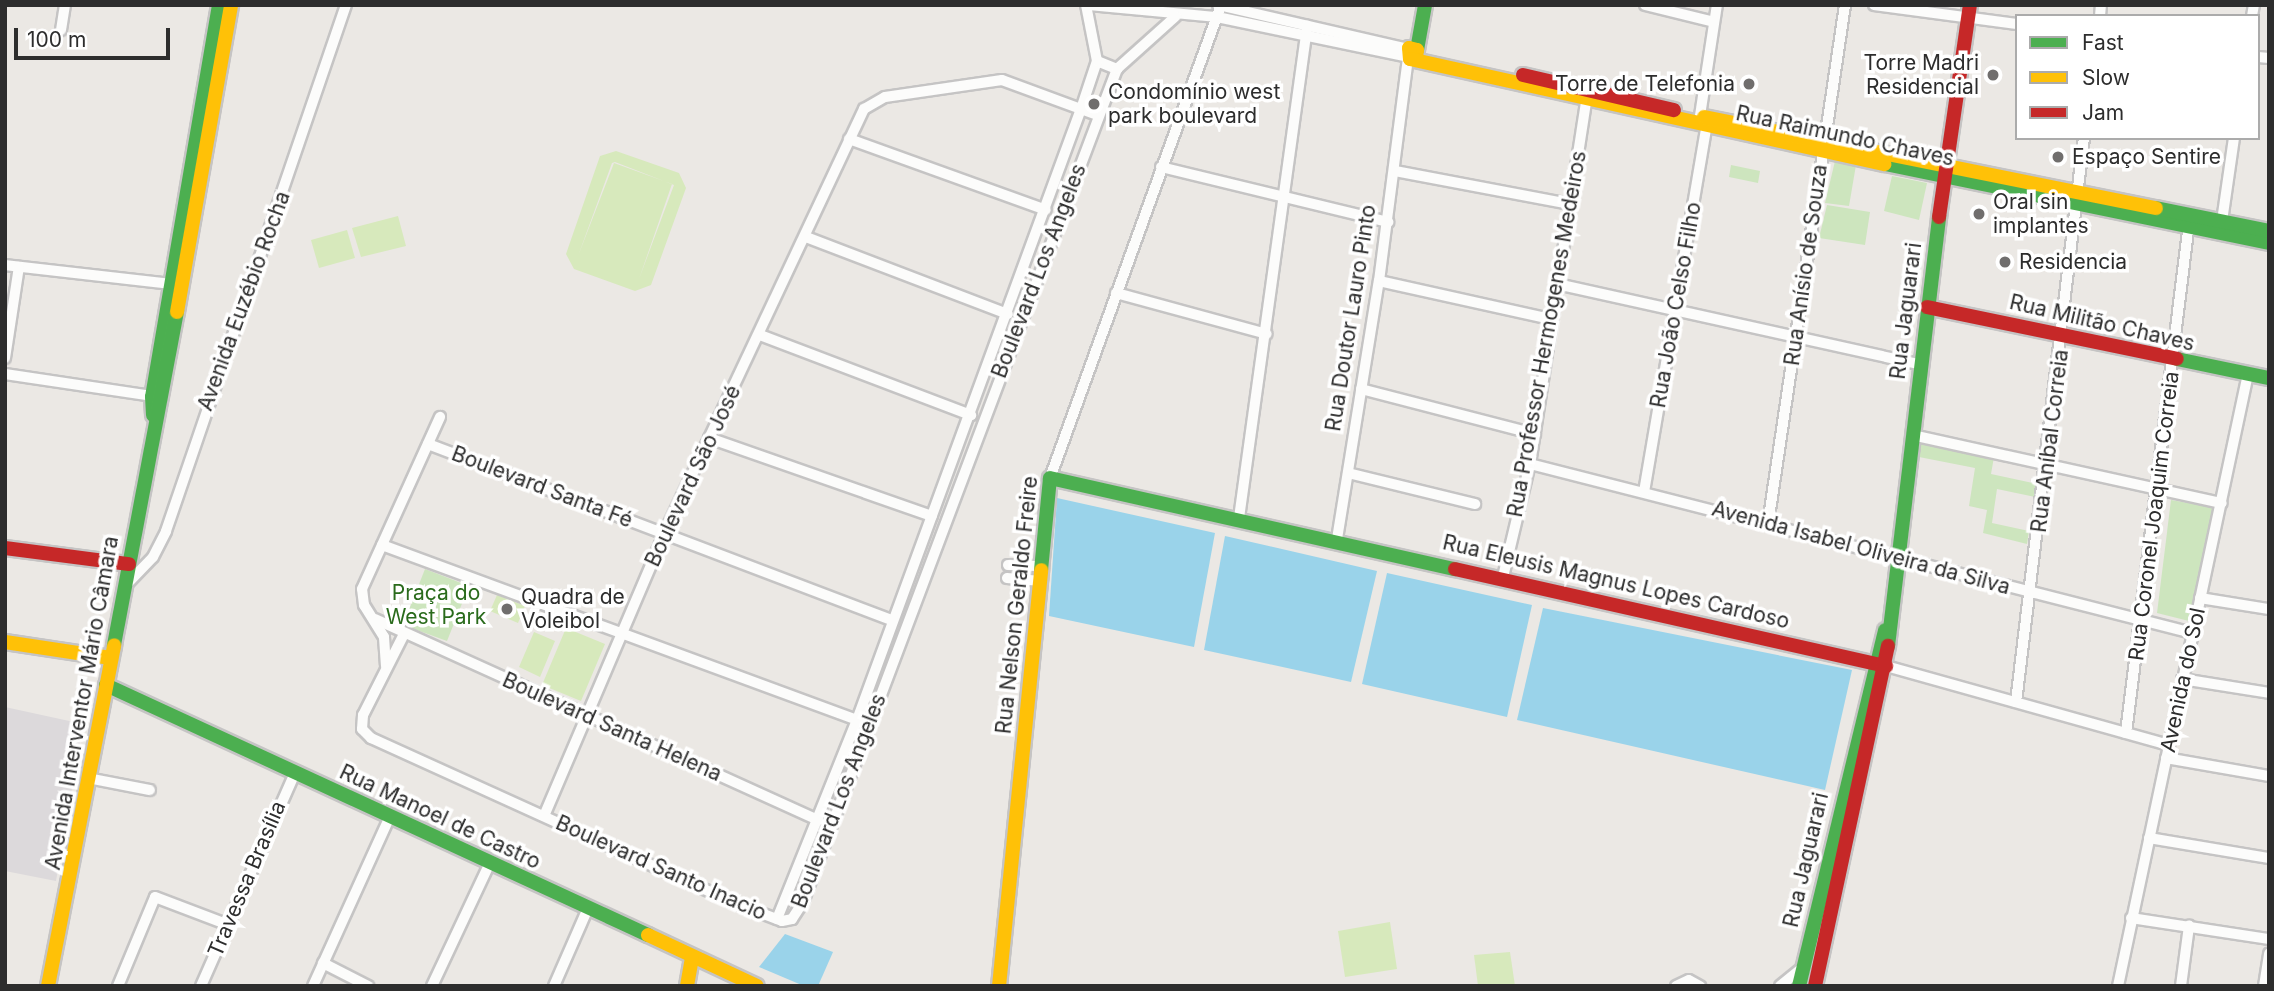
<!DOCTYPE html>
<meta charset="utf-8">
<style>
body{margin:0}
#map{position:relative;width:2274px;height:991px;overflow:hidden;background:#ebe8e4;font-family:Inter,sans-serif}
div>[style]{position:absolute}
.industrial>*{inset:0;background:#dcd9db}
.green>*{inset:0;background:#cde5be}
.pitch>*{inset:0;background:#d7e9bc}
.water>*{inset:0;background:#9ad3ea}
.roads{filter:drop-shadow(2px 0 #c5c4c4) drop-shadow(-2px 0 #c5c4c4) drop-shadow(0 2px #c5c4c4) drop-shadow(0 -2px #c5c4c4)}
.street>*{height:10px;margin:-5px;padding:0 5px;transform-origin:5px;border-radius:5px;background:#fcfcfb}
.fast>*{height:14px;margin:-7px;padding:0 7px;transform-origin:7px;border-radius:7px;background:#4caf50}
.slow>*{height:14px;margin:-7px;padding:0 7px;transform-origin:7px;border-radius:7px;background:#ffc107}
.jam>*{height:14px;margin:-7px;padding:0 7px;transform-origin:7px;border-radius:7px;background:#c62828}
.dots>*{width:19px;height:19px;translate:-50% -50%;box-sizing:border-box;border:4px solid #fff;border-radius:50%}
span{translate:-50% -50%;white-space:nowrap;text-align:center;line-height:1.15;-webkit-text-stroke:7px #fff;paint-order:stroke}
.poi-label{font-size:21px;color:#2d2d2d}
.right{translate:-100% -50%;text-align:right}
.left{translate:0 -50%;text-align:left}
.street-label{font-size:21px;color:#2d2d2d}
.park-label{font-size:21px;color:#2a6b1c}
.frame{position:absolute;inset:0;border:7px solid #2d2d2d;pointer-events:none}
.legend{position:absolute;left:2015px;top:14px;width:245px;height:126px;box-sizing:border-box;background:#fff;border:2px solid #ababab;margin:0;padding:9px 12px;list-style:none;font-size:21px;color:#2d2d2d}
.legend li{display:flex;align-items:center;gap:14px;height:35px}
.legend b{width:35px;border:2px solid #ababab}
.scale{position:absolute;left:14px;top:28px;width:156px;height:32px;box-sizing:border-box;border:4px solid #2d2d2d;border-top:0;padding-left:9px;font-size:21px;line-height:24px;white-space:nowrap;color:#2d2d2d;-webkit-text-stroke:5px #fff;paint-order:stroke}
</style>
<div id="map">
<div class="industrial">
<i style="clip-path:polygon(5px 707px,83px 724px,56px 881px,5px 871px)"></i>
</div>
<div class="green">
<i style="clip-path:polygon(1835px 161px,1856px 165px,1849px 206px,1825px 203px)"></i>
<i style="clip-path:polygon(1731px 165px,1760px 171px,1758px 183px,1729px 177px)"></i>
<i style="clip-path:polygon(1892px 176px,1927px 183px,1919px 220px,1884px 211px)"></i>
<i style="clip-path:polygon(1827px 205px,1870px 212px,1865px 245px,1819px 238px)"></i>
<i style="clip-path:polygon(1921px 441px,1994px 457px,1991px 474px,2037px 484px,2035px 497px,1997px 489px,1992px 523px,2029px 531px,2027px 544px,1983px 533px,1987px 510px,1969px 506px,1975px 468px,1919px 457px)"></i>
<i style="clip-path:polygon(2171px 500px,2217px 508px,2193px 622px,2157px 613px)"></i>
<i style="clip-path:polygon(425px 569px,469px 586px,447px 641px,403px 625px)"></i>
</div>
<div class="pitch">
<i style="clip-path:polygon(evenodd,616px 151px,679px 173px,686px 188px,651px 285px,635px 291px,574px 269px,566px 254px,600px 156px,616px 151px,615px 162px,674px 185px,639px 279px,672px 184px,614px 163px,578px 256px,612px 163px,615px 162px)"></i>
<i style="clip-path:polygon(398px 216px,406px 246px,361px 257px,352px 228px)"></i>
<i style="clip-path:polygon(347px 230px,355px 258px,319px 268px,311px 240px)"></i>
<i style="clip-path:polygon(497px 595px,525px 606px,518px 623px,490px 611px)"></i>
<i style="clip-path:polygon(566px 628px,605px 644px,581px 701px,542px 685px)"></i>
<i style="clip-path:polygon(534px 632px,555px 641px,540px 677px,519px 667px)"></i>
<i style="clip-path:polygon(1390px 922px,1397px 969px,1345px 977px,1338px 931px)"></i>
<i style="clip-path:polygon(1510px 952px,1515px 986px,1478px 986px,1474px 955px)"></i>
</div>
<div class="water">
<i style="clip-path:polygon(1057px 498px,1215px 533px,1194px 647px,1049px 616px)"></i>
<i style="clip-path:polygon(1225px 536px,1377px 571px,1351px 682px,1204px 650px)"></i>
<i style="clip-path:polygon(1387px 573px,1532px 605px,1507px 717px,1362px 684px)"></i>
<i style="clip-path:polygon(1543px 608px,1852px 670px,1825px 790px,1517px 720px)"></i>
<i style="clip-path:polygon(785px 934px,833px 952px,818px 986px,804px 986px,759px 967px)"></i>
</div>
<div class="roads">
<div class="street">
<i style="left:1089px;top:5px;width:129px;rotate:5.4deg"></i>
<i style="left:1217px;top:17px;width:195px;rotate:11.8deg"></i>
<i style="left:1218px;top:5px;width:196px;rotate:13deg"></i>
<i style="left:1645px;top:5px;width:71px;rotate:13.8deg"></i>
<i style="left:1874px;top:5px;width:144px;rotate:7.6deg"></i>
<i style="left:2100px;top:16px;width:11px;rotate:-85deg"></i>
<i style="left:2252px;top:16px;width:11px;rotate:-80deg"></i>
<i style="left:61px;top:30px;width:25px;rotate:-81deg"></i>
<i style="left:2258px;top:57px;width:11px;rotate:5deg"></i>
<i style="left:1097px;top:61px;width:22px;rotate:22deg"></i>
<i style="left:1699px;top:122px;width:118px;rotate:-81.3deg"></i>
<i style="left:849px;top:139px;width:209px;rotate:19.8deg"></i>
<i style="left:1161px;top:167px;width:234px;rotate:13.6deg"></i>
<i style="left:1395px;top:171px;width:177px;rotate:10.7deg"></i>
<i style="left:2221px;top:228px;width:91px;rotate:-81.8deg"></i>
<i style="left:806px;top:237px;width:216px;rotate:20.9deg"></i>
<i style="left:5px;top:265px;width:167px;rotate:6.5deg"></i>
<i style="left:1379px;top:281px;width:175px;rotate:12.5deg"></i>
<i style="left:1557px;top:284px;width:373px;rotate:12.5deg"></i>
<i style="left:1116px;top:293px;width:156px;rotate:15.2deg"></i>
<i style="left:760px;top:335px;width:226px;rotate:20.8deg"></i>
<i style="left:5px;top:358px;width:92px;rotate:-81.3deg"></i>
<i style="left:5px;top:374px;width:155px;rotate:8.5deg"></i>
<i style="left:1361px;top:389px;width:180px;rotate:14.5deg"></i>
<i style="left:1912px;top:435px;width:317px;rotate:12.4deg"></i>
<i style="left:709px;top:438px;width:236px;rotate:19.3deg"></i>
<i style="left:428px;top:444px;width:495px;rotate:20.8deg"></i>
<i style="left:1530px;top:464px;width:683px;rotate:14.32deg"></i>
<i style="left:1348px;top:473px;width:131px;rotate:13.7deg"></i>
<i style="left:1050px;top:478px;width:503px;rotate:-70.12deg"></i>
<i style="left:1644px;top:492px;width:375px;rotate:-80.3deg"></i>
<i style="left:1239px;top:518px;width:497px;rotate:-82.1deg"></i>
<i style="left:1768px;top:524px;width:525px;rotate:-81.56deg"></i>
<i style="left:1337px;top:539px;width:261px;rotate:-80.8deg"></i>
<i style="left:1379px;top:281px;width:225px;rotate:-82.6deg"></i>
<i style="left:382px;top:545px;width:506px;rotate:20.22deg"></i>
<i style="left:1008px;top:565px;width:35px;rotate:2deg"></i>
<i style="left:1503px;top:577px;width:116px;rotate:-76.6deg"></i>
<i style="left:1530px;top:464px;width:374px;rotate:-81.2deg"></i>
<i style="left:1007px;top:578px;width:34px;rotate:5deg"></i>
<i style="left:127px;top:584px;width:37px;rotate:-46deg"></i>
<i style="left:153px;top:557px;width:29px;rotate:-63deg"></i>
<i style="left:166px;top:531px;width:556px;rotate:-71.11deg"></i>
<i style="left:2200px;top:598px;width:70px;rotate:9.1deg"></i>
<i style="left:375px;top:619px;width:487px;rotate:24.4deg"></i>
<i style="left:404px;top:634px;width:91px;rotate:116.8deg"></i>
<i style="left:363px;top:715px;width:14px;rotate:94deg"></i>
<i style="left:362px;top:729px;width:13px;rotate:45deg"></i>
<i style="left:371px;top:738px;width:397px;rotate:24.4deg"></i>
<i style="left:732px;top:902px;width:53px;rotate:20.8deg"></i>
<i style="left:782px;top:921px;width:10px;rotate:-11deg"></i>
<i style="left:792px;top:919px;width:20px;rotate:-57deg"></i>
<i style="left:803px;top:902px;width:890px;rotate:-69.35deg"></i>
<i style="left:1117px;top:69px;width:79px;rotate:-41.9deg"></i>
<i style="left:386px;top:666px;width:29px;rotate:-94deg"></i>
<i style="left:384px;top:637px;width:38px;rotate:-122deg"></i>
<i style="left:364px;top:605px;width:16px;rotate:-97deg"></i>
<i style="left:362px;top:589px;width:189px;rotate:-65.6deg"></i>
<i style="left:1886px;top:666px;width:294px;rotate:15.6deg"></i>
<i style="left:2182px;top:679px;width:88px;rotate:9.1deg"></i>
<i style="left:2016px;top:702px;width:568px;rotate:-83.13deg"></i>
<i style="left:2126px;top:733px;width:514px;rotate:-82.96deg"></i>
<i style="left:2166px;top:758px;width:105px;rotate:9.9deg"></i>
<i style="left:88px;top:778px;width:63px;rotate:11deg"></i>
<i style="left:544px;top:816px;width:306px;rotate:-66.9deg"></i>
<i style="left:664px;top:534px;width:470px;rotate:-64.8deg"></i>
<i style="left:864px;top:109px;width:24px;rotate:-30deg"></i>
<i style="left:885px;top:97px;width:118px;rotate:-8.3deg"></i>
<i style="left:1002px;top:80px;width:101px;rotate:20.2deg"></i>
<i style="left:2149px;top:838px;width:122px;rotate:9.5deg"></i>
<i style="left:2131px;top:918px;width:140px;rotate:8.7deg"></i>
<i style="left:777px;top:919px;width:214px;rotate:-68.1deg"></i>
<i style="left:857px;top:720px;width:651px;rotate:-69.87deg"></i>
<i style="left:1081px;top:109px;width:51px;rotate:-71.6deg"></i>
<i style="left:1097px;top:61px;width:57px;rotate:-101.1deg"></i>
<i style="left:323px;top:963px;width:51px;rotate:27.1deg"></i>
<i style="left:118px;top:986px;width:96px;rotate:-67.4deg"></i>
<i style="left:155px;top:897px;width:76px;rotate:20.8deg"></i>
<i style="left:201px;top:986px;width:233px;rotate:-66.2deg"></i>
<i style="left:313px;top:986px;width:187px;rotate:-65.6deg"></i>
<i style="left:432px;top:986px;width:136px;rotate:-64.8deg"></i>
<i style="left:554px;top:986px;width:85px;rotate:-66.4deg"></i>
<i style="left:1676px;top:986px;width:14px;rotate:-25deg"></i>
<i style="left:1689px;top:980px;width:13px;rotate:29deg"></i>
<i style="left:1780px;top:986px;width:27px;rotate:-39deg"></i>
<i style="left:2118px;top:986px;width:626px;rotate:-78.01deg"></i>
<i style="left:2181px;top:986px;width:61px;rotate:-82.4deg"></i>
<i style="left:2264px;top:986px;width:33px;rotate:-81deg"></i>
</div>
<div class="fast">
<i style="left:1417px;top:50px;width:46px;rotate:-79.9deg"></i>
<i style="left:1885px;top:164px;width:392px;rotate:11.6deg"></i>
<i style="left:2156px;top:208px;width:115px;rotate:11.5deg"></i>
<i style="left:2177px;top:359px;width:94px;rotate:11.7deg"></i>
<i style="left:153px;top:415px;width:18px;rotate:-93deg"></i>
<i style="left:152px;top:397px;width:398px;rotate:-80.3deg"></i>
<i style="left:1041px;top:570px;width:92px;rotate:-84.4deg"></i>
<i style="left:1050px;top:478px;width:415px;rotate:12.7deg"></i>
<i style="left:114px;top:645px;width:339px;rotate:-79.3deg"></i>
<i style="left:1888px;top:646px;width:432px;rotate:-83.2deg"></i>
<i style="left:106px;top:685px;width:597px;rotate:24.76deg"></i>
<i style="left:1799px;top:986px;width:366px;rotate:-76.4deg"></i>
</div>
<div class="slow">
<i style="left:1416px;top:58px;width:8px;rotate:-83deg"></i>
<i style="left:1417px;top:50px;width:8px;rotate:-166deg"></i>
<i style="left:1409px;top:48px;width:11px;rotate:85deg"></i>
<i style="left:1410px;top:59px;width:486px;rotate:12.5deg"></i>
<i style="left:1704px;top:117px;width:461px;rotate:11.4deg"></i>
<i style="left:177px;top:312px;width:312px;rotate:-80deg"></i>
<i style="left:5px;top:642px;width:107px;rotate:8.6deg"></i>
<i style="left:648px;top:935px;width:120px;rotate:25.1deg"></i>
<i style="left:48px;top:986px;width:347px;rotate:-79deg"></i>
<i style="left:687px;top:986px;width:29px;rotate:-80deg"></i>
<i style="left:999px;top:986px;width:418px;rotate:-84.2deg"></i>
</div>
<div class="jam">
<i style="left:1523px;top:75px;width:155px;rotate:13.1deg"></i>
<i style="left:1939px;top:217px;width:214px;rotate:-81.7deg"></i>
<i style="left:1927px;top:307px;width:255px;rotate:11.7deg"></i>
<i style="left:5px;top:548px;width:125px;rotate:7.4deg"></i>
<i style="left:1455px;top:569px;width:442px;rotate:12.7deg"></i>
<i style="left:1815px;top:986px;width:348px;rotate:-77.9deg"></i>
</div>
</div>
<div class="dots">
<i style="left:1993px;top:75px;background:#706e6d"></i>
<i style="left:1749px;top:84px;background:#706e6d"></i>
<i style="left:1094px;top:104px;background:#706e6d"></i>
<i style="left:2058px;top:157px;background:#706e6d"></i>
<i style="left:1979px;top:214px;background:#706e6d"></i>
<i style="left:2005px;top:262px;background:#706e6d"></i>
<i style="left:507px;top:609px;background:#706e6d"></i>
</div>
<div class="poi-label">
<span class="right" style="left:1979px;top:75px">Torre Madri<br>Residencial</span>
<span class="right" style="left:1735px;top:84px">Torre de Telefonia</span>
<span class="left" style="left:1108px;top:104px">Condomínio west<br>park boulevard</span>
<span class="left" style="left:2072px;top:157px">Espaço Sentire</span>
<span class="left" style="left:1993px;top:214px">Oral sin<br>implantes</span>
<span class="left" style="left:2019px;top:262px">Residencia</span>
<span class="left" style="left:521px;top:609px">Quadra de<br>Voleibol</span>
</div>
<div class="street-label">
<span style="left:1845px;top:136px;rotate:12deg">Rua Raimundo Chaves</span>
<span style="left:1806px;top:265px;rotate:-82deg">Rua Anísio de Souza</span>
<span style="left:1039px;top:271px;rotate:-69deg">Boulevard Los Angeles</span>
<span style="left:244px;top:301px;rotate:-70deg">Avenida Euzébio Rocha</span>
<span style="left:1676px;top:305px;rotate:-80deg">Rua João Celso Filho</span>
<span style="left:1906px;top:311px;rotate:-83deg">Rua Jaguarari</span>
<span style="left:1351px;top:318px;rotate:-81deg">Rua Doutor Lauro Pinto</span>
<span style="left:2102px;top:323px;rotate:13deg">Rua Militão Chaves</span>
<span style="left:1547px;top:334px;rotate:-80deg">Rua Professor Hermogenes Medeiros</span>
<span style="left:2050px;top:441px;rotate:-83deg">Rua Aníbal Correia</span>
<span style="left:693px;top:476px;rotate:-65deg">Boulevard São José</span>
<span style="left:542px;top:487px;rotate:21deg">Boulevard Santa Fé</span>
<span style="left:2154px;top:516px;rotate:-83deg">Rua Coronel Joaquim Correia</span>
<span style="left:1861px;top:548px;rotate:15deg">Avenida Isabel Oliveira da Silva</span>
<span style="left:1616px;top:582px;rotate:13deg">Rua Eleusis Magnus Lopes Cardoso</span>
<span style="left:1017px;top:605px;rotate:-84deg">Rua Nelson Geraldo Freire</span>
<span style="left:2183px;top:680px;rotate:-78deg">Avenida do Sol</span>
<span style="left:82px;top:703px;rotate:-80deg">Avenida Interventor Mário Câmara</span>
<span style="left:612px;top:727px;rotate:24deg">Boulevard Santa Helena</span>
<span style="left:839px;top:801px;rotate:-69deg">Boulevard Los Angeles</span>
<span style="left:440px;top:817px;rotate:25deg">Rua Manoel de Castro</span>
<span style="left:1806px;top:860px;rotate:-77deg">Rua Jaguarari</span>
<span style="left:661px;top:868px;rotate:24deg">Boulevard Santo Inacio</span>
<span style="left:247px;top:879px;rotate:-67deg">Travessa Brasília</span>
</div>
<div class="park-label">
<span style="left:436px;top:605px">Praça do<br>West Park</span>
</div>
<div class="frame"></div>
<ul class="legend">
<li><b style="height:9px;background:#4caf50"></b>Fast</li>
<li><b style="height:9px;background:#ffc107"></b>Slow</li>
<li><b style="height:9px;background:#c62828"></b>Jam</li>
</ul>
<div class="scale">100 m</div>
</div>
